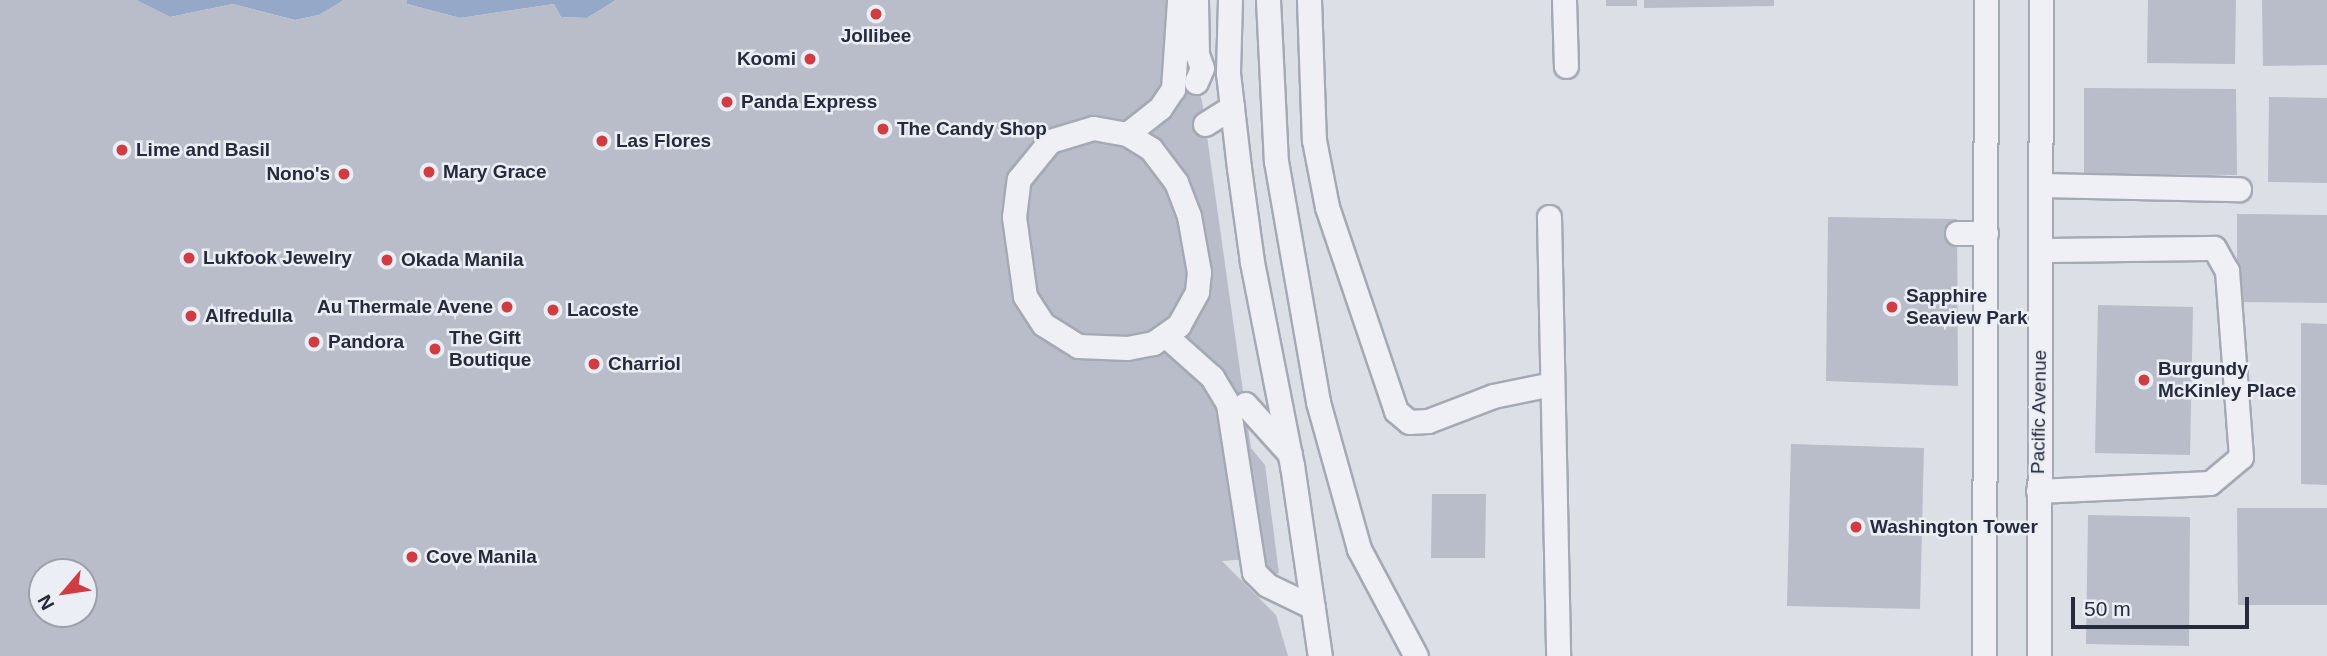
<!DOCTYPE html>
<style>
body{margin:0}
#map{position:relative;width:2327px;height:656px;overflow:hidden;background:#dcdfe6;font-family:Helvetica,sans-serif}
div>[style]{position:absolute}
.water>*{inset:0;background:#96a8c7}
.building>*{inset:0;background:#b9bdc9}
.roads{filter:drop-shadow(2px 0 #a5a9b3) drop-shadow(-2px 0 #a5a9b3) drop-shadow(0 2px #a5a9b3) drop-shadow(0 -2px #a5a9b3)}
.minor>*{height:23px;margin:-11.5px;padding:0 11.5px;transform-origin:11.5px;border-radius:11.5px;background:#eef0f5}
.dots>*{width:19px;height:19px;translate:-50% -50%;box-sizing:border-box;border:4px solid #ebeef4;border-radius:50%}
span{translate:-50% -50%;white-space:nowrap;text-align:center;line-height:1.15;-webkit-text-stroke:5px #ebeef4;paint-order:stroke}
.poi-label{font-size:19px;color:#252b3c;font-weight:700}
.right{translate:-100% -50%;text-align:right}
.left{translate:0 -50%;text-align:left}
.street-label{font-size:19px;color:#252b3c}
.north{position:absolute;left:28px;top:558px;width:70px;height:70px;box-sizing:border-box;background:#ebeef4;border:2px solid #9ca0aa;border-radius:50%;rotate:241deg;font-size:19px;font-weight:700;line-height:28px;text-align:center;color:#252b3c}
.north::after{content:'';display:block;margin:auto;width:24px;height:32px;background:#cf3d42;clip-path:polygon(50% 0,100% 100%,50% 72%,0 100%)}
.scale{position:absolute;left:2071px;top:597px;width:178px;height:32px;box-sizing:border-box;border:4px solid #252b3c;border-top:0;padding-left:9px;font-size:21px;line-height:24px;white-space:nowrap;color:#252b3c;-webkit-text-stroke:5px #ebeef4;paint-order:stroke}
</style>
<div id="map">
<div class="water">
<i style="clip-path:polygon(136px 0,344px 0,319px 15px,295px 20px,233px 4px,170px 17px)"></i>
<i style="clip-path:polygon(407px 0,616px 0,587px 18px,561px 17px,554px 4px,460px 18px,407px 4px)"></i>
</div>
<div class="building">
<i style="clip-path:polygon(evenodd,0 0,136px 0,170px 17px,233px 4px,295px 20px,319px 15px,344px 0,407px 0,407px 4px,460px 18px,554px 4px,561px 17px,587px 18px,616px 0,1187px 0,1188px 61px,1202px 101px,1251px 448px,1265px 465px,1279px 573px,1267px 577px,1262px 558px,1222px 561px,1276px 615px,1288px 656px,0 656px,0 0,42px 572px,84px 572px,84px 614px,42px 614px,42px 572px)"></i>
<i style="clip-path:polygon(1606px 0,1637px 0,1637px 6px,1606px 6px)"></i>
<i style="clip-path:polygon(1644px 0,1774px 0,1774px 6px,1644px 8px)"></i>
<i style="clip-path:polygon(2148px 0,2236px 0,2235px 64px,2147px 63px)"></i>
<i style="clip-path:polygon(2262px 0,2327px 0,2327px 65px,2263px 66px)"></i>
<i style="clip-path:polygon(2084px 88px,2236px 89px,2237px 175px,2084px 174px)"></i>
<i style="clip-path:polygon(2269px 97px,2327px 98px,2327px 183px,2268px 182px)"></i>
<i style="clip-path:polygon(2237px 214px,2327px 215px,2327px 303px,2237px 302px)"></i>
<i style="clip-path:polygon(1828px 217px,1957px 219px,1958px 386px,1826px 381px)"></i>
<i style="clip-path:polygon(2098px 305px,2193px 307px,2190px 455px,2095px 453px)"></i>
<i style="clip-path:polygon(2301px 323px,2327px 324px,2327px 485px,2301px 484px)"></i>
<i style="clip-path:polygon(1791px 444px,1924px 448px,1920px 609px,1787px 606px)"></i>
<i style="clip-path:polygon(1432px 494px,1486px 494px,1485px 558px,1431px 558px)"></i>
<i style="clip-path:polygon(2237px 508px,2327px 508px,2327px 605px,2238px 605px)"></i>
<i style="clip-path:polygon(2088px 515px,2190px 517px,2189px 646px,2086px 644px)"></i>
</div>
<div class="roads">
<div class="minor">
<i style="left:1230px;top:0;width:73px;rotate:91.6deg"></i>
<i style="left:1228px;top:73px;width:96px;rotate:83.4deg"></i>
<i style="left:1239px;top:168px;width:95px;rotate:82.1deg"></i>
<i style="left:1252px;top:262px;width:207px;rotate:78.9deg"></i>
<i style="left:1292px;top:465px;width:193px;rotate:81.7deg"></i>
<i style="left:1268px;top:0;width:161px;rotate:87.2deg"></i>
<i style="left:1276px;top:161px;width:245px;rotate:80.1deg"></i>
<i style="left:1318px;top:402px;width:153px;rotate:74.4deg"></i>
<i style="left:1359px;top:549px;width:121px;rotate:62deg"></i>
<i style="left:1309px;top:0;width:140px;rotate:88deg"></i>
<i style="left:1314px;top:140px;width:68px;rotate:79deg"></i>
<i style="left:1327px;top:207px;width:215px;rotate:71.3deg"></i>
<i style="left:1396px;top:411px;width:17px;rotate:40deg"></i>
<i style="left:1409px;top:422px;width:19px;rotate:-3deg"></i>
<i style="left:1428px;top:421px;width:70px;rotate:-21deg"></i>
<i style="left:1493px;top:396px;width:60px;rotate:-11.5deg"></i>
<i style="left:1564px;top:0;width:66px;rotate:88.3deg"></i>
<i style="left:1196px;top:82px;width:15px;rotate:-67deg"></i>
<i style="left:1202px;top:68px;width:15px;rotate:-110deg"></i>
<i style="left:1197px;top:54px;width:54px;rotate:-91.1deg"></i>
<i style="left:1205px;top:124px;width:32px;rotate:-32deg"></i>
<i style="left:1093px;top:128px;width:35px;rotate:10deg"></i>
<i style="left:1127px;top:134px;width:28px;rotate:32deg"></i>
<i style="left:1151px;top:149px;width:41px;rotate:52.9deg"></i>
<i style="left:1176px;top:182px;width:36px;rotate:69deg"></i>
<i style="left:1189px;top:216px;width:57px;rotate:79.9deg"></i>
<i style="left:1199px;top:272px;width:20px;rotate:96deg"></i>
<i style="left:1197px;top:292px;width:38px;rotate:119deg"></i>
<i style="left:1179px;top:325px;width:32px;rotate:145deg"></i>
<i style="left:1153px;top:343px;width:26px;rotate:169deg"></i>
<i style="left:1127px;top:348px;width:49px;rotate:-177.7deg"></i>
<i style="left:1078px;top:346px;width:41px;rotate:-147.8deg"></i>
<i style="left:1043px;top:324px;width:33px;rotate:-123deg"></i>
<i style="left:1025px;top:296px;width:80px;rotate:-97.9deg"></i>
<i style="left:1014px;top:217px;width:38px;rotate:-83deg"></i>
<i style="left:1019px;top:179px;width:49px;rotate:-50.8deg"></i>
<i style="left:1050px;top:141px;width:45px;rotate:-16.8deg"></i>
<i style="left:1127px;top:134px;width:42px;rotate:-38.2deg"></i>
<i style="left:1160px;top:108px;width:23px;rotate:-56deg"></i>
<i style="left:1173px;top:89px;width:89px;rotate:-86.1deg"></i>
<i style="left:2041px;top:185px;width:198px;rotate:1.2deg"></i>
<i style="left:1549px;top:217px;width:439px;rotate:88.8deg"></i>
<i style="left:1957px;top:233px;width:29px"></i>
<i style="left:1166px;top:336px;width:62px;rotate:41.7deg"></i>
<i style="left:1212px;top:377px;width:31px;rotate:59deg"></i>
<i style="left:1228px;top:404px;width:170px;rotate:81.2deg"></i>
<i style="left:1254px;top:572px;width:18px;rotate:45deg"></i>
<i style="left:1267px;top:585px;width:51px;rotate:25.6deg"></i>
<i style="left:1245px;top:404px;width:67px;rotate:48deg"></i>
<i style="left:2038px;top:491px;width:172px;rotate:-2.7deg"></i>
<i style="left:2210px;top:483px;width:40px;rotate:-40deg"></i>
<i style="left:2241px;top:457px;width:187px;rotate:-94.3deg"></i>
<i style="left:2227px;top:271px;width:26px;rotate:-119deg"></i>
<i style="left:2214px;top:248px;width:173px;rotate:179.3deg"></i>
<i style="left:1984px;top:656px;width:656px;rotate:-89.83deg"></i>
<i style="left:2039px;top:656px;width:656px;rotate:-89.83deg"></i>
</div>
</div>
<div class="dots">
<i style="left:876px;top:14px;background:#cf3d42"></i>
<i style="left:810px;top:59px;background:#cf3d42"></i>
<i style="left:727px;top:102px;background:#cf3d42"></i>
<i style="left:883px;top:129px;background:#cf3d42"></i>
<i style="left:602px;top:141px;background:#cf3d42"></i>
<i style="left:122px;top:150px;background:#cf3d42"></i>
<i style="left:429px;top:172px;background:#cf3d42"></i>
<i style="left:344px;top:174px;background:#cf3d42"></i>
<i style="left:189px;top:258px;background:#cf3d42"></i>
<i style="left:387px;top:260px;background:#cf3d42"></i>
<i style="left:507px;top:307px;background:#cf3d42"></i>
<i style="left:1892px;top:307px;background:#cf3d42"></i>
<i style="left:553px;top:310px;background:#cf3d42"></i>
<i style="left:191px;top:316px;background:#cf3d42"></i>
<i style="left:314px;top:342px;background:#cf3d42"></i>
<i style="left:435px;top:349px;background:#cf3d42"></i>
<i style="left:594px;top:364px;background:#cf3d42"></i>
<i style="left:2144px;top:380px;background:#cf3d42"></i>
<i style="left:1856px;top:527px;background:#cf3d42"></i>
<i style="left:412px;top:557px;background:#cf3d42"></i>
</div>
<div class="poi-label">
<span style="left:876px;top:36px">Jollibee</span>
<span class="right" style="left:796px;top:59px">Koomi</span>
<span class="left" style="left:741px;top:102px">Panda Express</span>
<span class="left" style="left:897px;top:129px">The Candy Shop</span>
<span class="left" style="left:616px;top:141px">Las Flores</span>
<span class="left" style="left:136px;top:150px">Lime and Basil</span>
<span class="left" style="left:443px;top:172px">Mary Grace</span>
<span class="right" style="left:330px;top:174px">Nono's</span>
<span class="left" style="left:203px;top:258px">Lukfook Jewelry</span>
<span class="left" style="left:401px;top:260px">Okada Manila</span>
<span class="left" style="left:1906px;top:307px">Sapphire<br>Seaview Park</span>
<span class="right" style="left:493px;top:307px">Au Thermale Avene</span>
<span class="left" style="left:567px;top:310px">Lacoste</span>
<span class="left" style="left:205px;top:316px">Alfredulla</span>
<span class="left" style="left:449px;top:349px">The Gift<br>Boutique</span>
<span class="left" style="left:328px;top:342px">Pandora</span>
<span class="left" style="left:608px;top:364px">Charriol</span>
<span class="left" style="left:2158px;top:380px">Burgundy<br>McKinley Place</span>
<span class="left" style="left:1870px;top:527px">Washington Tower</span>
<span class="left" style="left:426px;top:557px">Cove Manila</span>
</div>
<div class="street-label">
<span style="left:2039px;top:412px;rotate:-89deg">Pacific Avenue</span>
</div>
<div class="north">N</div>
<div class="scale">50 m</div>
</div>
